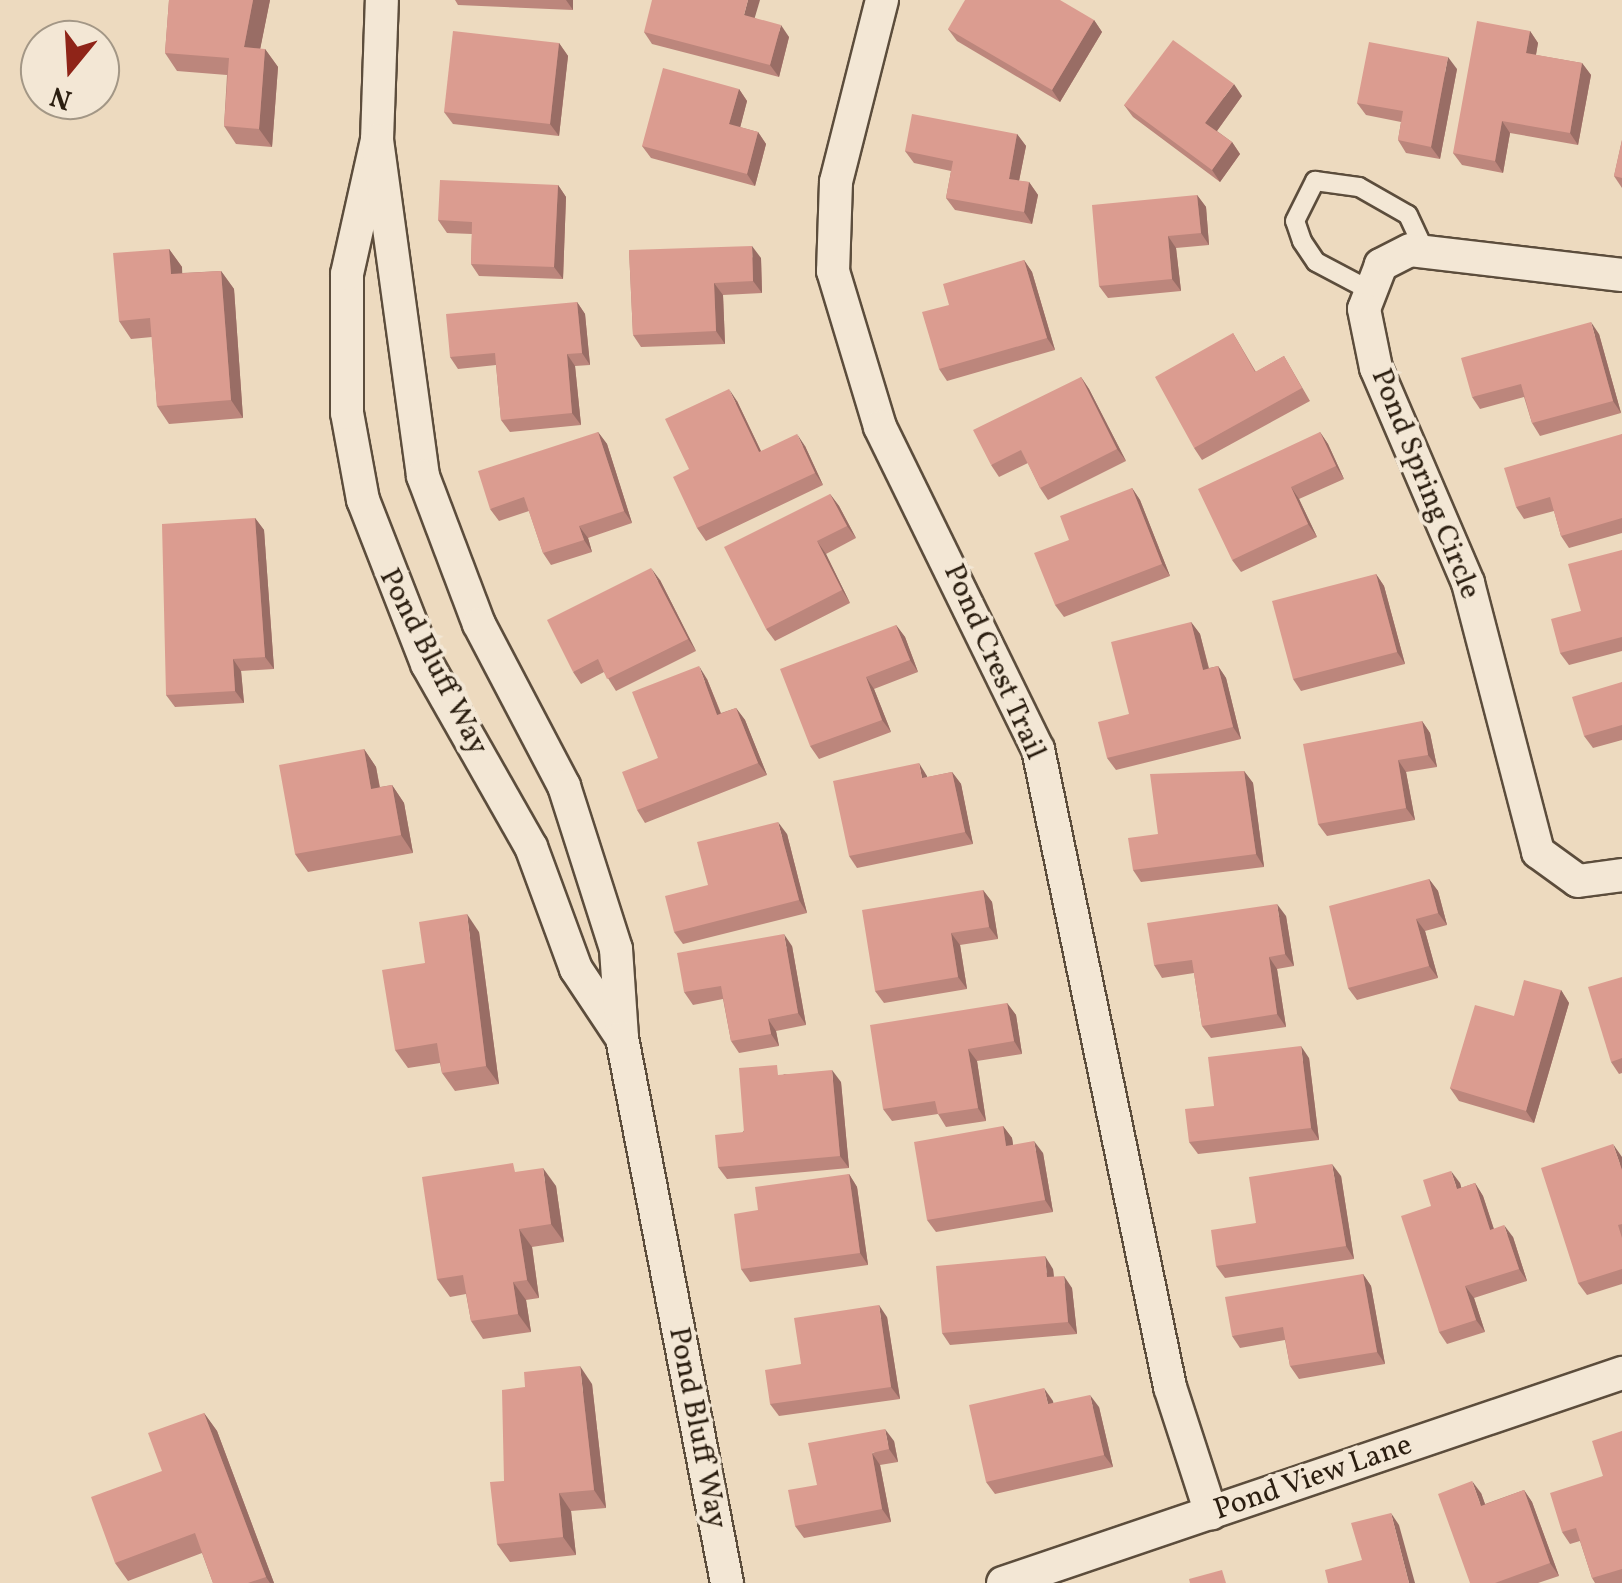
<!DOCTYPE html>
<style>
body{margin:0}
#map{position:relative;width:1622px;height:1583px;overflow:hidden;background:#eddabf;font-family:Vollkorn,serif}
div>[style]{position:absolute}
.roads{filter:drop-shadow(2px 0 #5c4d3c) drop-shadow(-2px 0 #5c4d3c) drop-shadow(0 2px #5c4d3c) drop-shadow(0 -2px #5c4d3c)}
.service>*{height:18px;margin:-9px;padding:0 9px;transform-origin:9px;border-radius:9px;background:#f3e7d5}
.minor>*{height:32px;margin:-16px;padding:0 16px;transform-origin:16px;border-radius:16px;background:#f3e7d5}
.wall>*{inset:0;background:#bc867c}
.shaded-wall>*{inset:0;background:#996d65}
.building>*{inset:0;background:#db9c90}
span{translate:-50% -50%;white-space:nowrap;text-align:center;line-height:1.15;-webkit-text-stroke:8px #f3e7d5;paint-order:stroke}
.street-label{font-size:30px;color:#2b1e10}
.north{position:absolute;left:20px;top:20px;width:100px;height:100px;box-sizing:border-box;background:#f3e7d5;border:2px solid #a39786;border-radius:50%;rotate:198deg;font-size:28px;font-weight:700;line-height:40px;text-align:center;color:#2b1e10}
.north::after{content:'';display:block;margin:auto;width:35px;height:45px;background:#8f2418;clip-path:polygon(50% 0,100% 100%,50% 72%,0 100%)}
</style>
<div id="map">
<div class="roads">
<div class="service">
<i style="left:1371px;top:291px;width:62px;rotate:-152.2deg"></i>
<i style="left:1316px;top:262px;width:25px;rotate:-124deg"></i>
<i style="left:1302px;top:241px;width:21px;rotate:-109deg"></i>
<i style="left:1295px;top:221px;width:45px;rotate:-63.4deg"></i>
<i style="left:1315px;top:181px;width:44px;rotate:7.8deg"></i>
<i style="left:1359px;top:187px;width:56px;rotate:29.7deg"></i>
<i style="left:1408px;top:215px;width:40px;rotate:65deg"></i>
</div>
<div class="minor">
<i style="left:882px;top:0;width:188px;rotate:104.2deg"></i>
<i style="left:836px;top:182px;width:89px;rotate:91.9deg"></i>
<i style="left:833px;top:271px;width:163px;rotate:73.2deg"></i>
<i style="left:880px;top:427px;width:359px;rotate:63.9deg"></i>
<i style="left:1038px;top:749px;width:652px;rotate:78.31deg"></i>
<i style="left:1170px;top:1387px;width:133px;rotate:72deg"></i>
<i style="left:377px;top:140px;width:140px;rotate:-88deg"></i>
<i style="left:1622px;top:275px;width:213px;rotate:-173.3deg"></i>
<i style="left:1410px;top:250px;width:33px;rotate:153deg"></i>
<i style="left:1381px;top:265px;width:47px;rotate:111.1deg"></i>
<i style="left:1364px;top:309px;width:60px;rotate:78.5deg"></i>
<i style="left:1376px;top:368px;width:234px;rotate:66.8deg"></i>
<i style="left:1468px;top:583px;width:278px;rotate:75.4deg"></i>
<i style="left:1538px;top:852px;width:49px;rotate:35.9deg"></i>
<i style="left:1578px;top:881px;width:44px;rotate:-7.8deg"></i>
<i style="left:622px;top:1038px;width:83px;rotate:-123.7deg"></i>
<i style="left:576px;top:969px;width:130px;rotate:-110.2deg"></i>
<i style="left:531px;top:847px;width:210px;rotate:-119.6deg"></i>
<i style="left:427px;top:664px;width:176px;rotate:-111.3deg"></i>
<i style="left:363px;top:500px;width:88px;rotate:-100.4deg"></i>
<i style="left:347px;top:413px;width:139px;rotate:-90deg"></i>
<i style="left:347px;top:274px;width:137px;rotate:-77.4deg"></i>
<i style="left:377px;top:140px;width:339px;rotate:82.2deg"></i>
<i style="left:423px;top:476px;width:158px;rotate:69.3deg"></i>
<i style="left:479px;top:624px;width:183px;rotate:62.3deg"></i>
<i style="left:564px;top:786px;width:171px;rotate:72.3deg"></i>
<i style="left:616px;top:949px;width:89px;rotate:86.1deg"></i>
<i style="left:622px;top:1038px;width:555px;rotate:79.09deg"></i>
<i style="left:1003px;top:1583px;width:654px;rotate:-18.74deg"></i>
</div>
</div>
<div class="wall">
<i style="clip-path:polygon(169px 0,270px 0,260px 49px,265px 49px,278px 67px,272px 147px,236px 144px,224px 126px,227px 75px,177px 71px,165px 53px)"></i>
<i style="clip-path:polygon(455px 0,573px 0,573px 10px,458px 5px)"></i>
<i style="clip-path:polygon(755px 18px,789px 37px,779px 77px,652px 44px,644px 32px)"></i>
<i style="clip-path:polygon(1094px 20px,1102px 32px,1060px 102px,957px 41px,948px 29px)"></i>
<i style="clip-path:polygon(1530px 31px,1538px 43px,1536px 55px,1582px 63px,1591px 75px,1578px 145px,1510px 133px,1503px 173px,1462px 165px,1453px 153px)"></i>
<i style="clip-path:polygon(559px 43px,568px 56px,559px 136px,453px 124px,444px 112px)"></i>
<i style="clip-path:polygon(1457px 69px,1440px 159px,1406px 153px,1398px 140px,1401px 122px,1366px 115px,1357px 103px)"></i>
<i style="clip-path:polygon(739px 89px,747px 101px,740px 127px,758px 132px,766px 144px,755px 186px,651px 158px,642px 146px)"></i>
<i style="clip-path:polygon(1242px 96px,1217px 131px,1232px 142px,1240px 154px,1220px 182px,1133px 117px,1124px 105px)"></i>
<i style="clip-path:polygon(1017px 134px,1026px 146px,1019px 181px,1029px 182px,1038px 195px,1032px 224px,955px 210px,946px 198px,951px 171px,914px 163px,905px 151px)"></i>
<i style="clip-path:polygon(1622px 140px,1622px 188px,1614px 176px)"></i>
<i style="clip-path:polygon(558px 185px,566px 197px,563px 279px,479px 276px,471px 264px,472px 234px,447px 233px,438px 220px)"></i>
<i style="clip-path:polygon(1197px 195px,1206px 207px,1209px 245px,1176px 248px,1181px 291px,1108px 298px,1099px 286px)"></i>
<i style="clip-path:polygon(169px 249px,182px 267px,182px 273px,221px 271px,234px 289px,243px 418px,169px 424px,157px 406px,152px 337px,131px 339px,119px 321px)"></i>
<i style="clip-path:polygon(629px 250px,761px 258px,762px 293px,723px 295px,725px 344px,641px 347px,633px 335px)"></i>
<i style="clip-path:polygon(1024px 260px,1032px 272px,1055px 350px,947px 381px,939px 369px,949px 305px)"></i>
<i style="clip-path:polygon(577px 302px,585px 314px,590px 365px,575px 366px,581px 425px,510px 432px,501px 420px,496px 365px,458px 369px,450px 357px)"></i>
<i style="clip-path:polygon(1233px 333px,1256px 372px,1284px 356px,1310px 401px,1202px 460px,1194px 448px)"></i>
<i style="clip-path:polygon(1599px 334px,1621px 413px,1540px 436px,1532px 423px,1524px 397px,1480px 409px,1472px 397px)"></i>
<i style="clip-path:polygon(1081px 377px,1089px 389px,1126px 461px,1048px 500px,1040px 488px,1028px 463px,999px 477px,991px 465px)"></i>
<i style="clip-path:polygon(737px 401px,761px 451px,805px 446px,823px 485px,706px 541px,697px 528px,689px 469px)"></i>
<i style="clip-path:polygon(598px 432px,607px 444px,632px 523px,588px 538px,592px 552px,551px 565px,543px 553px,529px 511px,499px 521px,490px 509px)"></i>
<i style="clip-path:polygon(1320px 432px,1328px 444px,1344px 479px,1299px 499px,1317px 537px,1241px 572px,1232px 560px)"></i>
<i style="clip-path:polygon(1622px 434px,1622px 533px,1569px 548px,1561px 536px,1554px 511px,1524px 519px,1516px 507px)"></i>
<i style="clip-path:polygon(1132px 488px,1140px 500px,1170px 576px,1064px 617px,1055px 605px,1069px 540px)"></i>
<i style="clip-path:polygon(830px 494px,839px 506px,856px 538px,826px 554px,850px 603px,775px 641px,766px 629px)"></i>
<i style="clip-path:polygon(255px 518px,264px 530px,274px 669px,241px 671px,244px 703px,175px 707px,166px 695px)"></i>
<i style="clip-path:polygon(1622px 550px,1622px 651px,1569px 665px,1560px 653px,1581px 611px)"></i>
<i style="clip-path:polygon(1376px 574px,1384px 586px,1405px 664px,1301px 691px,1293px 679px)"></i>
<i style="clip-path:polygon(660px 580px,696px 651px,616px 691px,604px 672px,581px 684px,573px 672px)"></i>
<i style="clip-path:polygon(1191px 622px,1200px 634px,1209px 668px,1218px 666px,1226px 678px,1241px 739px,1116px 770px,1107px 758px,1129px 714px)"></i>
<i style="clip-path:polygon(896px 625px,905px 637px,918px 672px,874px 689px,891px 732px,819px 759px,810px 746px)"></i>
<i style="clip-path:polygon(707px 679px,721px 713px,736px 708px,745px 720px,767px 775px,645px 823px,637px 810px,658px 758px)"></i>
<i style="clip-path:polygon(1622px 682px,1622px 740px,1593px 748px,1584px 736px)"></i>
<i style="clip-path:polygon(1422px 721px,1430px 733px,1437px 767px,1406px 772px,1415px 820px,1327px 836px,1318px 824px)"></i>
<i style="clip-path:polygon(364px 749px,376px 767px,380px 787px,392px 785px,404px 803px,413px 853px,308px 872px,295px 854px)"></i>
<i style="clip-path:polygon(1244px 771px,1253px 783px,1264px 867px,1141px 882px,1133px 870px,1158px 834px)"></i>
<i style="clip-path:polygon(952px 772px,961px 784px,973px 844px,857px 868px,849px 856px,928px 777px)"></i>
<i style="clip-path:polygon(787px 834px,807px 913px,683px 944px,674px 932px)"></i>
<i style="clip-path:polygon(1429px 879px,1438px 891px,1447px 925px,1425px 931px,1438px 978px,1357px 1000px,1348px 988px)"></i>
<i style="clip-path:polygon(983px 890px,992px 902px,998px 939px,960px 945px,967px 989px,884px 1003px,875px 991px)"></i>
<i style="clip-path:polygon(1286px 916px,1294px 966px,1277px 969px,1286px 1027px,1211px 1038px,1202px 1026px,1194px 973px,1162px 978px,1154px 965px)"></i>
<i style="clip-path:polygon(479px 932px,499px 1084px,455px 1091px,442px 1073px,440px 1063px,408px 1068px,395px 1050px,425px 963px)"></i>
<i style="clip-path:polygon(792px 946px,806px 1025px,776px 1031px,779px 1046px,739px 1053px,731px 1041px,723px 999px,693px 1005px,684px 992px)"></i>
<i style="clip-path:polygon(1622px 977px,1622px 1073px,1619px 1074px,1611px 1062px)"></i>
<i style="clip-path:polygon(1561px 990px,1569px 1003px,1534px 1123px,1459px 1101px,1450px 1088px,1514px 1016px)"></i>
<i style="clip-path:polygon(1007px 1003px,1016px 1015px,1022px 1054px,977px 1061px,986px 1121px,946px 1127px,938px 1114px,892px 1121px,883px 1109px)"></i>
<i style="clip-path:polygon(1309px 1058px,1319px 1140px,1198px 1154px,1189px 1142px,1214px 1106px)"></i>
<i style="clip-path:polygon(784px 1074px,841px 1082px,849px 1168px,727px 1179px,718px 1167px)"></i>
<i style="clip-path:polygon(1003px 1126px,1012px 1138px,1013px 1145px,1043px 1153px,1053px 1212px,936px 1232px,927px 1220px)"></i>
<i style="clip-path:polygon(1622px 1157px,1622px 1284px,1587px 1295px,1578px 1283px)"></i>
<i style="clip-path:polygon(519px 1172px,556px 1186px,564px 1242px,532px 1247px,539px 1298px,526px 1300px,531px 1332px,483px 1339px,471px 1321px,466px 1294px,450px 1297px,437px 1279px)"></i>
<i style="clip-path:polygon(849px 1174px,857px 1187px,868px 1265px,750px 1282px,741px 1269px,758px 1210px)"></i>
<i style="clip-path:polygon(1341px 1176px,1354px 1259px,1225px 1278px,1216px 1266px,1256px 1223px)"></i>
<i style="clip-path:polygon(1460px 1183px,1461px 1188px,1475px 1183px,1483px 1196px,1494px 1229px,1513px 1237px,1527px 1281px,1474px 1298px,1485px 1332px,1447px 1344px,1439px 1332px,1431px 1206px)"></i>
<i style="clip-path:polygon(1053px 1269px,1054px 1277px,1072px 1288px,1077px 1334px,950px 1345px,942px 1333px)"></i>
<i style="clip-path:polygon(1363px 1274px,1371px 1286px,1385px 1364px,1299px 1379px,1290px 1366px,1285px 1340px,1240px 1348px,1232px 1336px)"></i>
<i style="clip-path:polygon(887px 1317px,900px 1399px,779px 1416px,770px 1404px,801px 1364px)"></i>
<i style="clip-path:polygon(592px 1384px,606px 1508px,571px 1511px,576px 1555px,510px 1562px,497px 1544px,504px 1481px)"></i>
<i style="clip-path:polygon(1053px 1401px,1053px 1403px,1099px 1407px,1113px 1467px,995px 1494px,986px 1482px)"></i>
<i style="clip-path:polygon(204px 1413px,217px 1431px,274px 1583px,213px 1583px,202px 1553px,128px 1581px,115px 1563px)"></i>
<i style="clip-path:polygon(1622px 1431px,1622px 1583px,1595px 1583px,1592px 1578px,1580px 1541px,1570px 1544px,1562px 1532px,1603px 1476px)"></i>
<i style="clip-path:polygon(894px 1441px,898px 1462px,880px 1465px,891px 1522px,804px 1538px,795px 1526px,817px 1485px)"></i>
<i style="clip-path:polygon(1524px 1490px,1532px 1502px,1559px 1576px,1538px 1583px,1470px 1583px,1481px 1493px,1485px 1504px)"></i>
</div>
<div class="shaded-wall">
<i style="clip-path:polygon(253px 0,270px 0,257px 65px,244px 47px)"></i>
<i style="clip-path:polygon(566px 0,573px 0,573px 10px)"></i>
<i style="clip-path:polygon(748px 0,760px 0,752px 27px,744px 15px)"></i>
<i style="clip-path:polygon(1094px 20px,1102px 32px,1060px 102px,1052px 90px)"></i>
<i style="clip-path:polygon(781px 25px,789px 37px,779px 77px,770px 65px)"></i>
<i style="clip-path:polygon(1530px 31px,1538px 43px,1534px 65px,1526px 53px)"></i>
<i style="clip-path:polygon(559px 43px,568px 56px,559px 136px,550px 124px)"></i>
<i style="clip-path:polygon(265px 49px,278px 67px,272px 147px,259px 129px)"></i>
<i style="clip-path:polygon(1448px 57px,1457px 69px,1440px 159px,1431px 147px)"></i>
<i style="clip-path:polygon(1582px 63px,1591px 75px,1578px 145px,1570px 133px)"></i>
<i style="clip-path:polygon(1234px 84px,1242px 96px,1214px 135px,1205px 123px)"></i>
<i style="clip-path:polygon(739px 89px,747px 101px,738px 136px,729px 124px)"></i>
<i style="clip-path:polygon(1502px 121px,1510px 133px,1503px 173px,1495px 161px)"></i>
<i style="clip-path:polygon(758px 132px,766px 144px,755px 186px,747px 174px)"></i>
<i style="clip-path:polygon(1017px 134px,1026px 146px,1017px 191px,1009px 179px)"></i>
<i style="clip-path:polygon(1232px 142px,1240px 154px,1220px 182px,1212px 170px)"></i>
<i style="clip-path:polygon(1029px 182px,1038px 195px,1032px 224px,1024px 212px)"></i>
<i style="clip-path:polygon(558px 185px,566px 197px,563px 279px,554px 267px)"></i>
<i style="clip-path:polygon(1197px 195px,1206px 207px,1209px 245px,1201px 233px)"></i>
<i style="clip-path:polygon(1168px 236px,1176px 248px,1181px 291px,1172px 279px)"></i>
<i style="clip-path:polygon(752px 246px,761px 258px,762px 293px,753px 281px)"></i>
<i style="clip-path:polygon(169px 249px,182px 267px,183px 292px,171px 274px)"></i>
<i style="clip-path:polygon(1024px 260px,1032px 272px,1055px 350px,1047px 338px)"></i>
<i style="clip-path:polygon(221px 271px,234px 289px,243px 418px,231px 400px)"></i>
<i style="clip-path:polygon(714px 283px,723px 295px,725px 344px,716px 331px)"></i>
<i style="clip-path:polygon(577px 302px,585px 314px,590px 365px,582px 353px)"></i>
<i style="clip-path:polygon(1591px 322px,1599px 334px,1621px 413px,1613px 401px)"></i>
<i style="clip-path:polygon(567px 354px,575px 366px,581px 425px,572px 413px)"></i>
<i style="clip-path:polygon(1081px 377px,1089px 389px,1126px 461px,1117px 449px)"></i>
<i style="clip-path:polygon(729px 389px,737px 401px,767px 464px,759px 452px)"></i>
<i style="clip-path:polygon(598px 432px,607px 444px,632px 523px,624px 511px)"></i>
<i style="clip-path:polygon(1320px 432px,1328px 444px,1344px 479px,1336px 466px)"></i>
<i style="clip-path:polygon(797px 434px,805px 446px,823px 485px,815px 473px)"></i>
<i style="clip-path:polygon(1291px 487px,1299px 499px,1317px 537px,1308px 524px)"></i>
<i style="clip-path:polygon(1132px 488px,1140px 500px,1170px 576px,1162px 564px)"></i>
<i style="clip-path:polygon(830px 494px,839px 506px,856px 538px,847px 526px)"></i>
<i style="clip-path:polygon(255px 518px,264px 530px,274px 669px,265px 657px)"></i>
<i style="clip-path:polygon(579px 526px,588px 538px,592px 552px,584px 540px)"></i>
<i style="clip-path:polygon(817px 541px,826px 554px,850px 603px,842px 590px)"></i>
<i style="clip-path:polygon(651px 568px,660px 580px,696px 651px,688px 639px)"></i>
<i style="clip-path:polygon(1376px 574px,1384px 586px,1405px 664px,1397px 652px)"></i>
<i style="clip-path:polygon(1191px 622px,1200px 634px,1212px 682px,1203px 670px)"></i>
<i style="clip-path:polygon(896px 625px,905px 637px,918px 672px,910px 660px)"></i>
<i style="clip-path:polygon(233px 659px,241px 671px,244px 703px,235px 691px)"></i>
<i style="clip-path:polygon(699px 666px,707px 679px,726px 727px,717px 715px)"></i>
<i style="clip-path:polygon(1218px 666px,1226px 678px,1241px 739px,1233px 727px)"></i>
<i style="clip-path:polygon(866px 677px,874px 689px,891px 732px,882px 720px)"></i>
<i style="clip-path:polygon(736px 708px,745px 720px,767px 775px,758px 763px)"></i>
<i style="clip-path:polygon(1422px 721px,1430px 733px,1437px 767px,1428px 755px)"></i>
<i style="clip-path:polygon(364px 749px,376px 767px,383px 807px,371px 789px)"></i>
<i style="clip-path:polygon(1398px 760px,1406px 772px,1415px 820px,1406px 808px)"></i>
<i style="clip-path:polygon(919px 763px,927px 776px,930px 790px,922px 778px)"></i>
<i style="clip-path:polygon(1244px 771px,1253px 783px,1264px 867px,1256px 854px)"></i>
<i style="clip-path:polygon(952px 772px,961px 784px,973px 844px,965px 832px)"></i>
<i style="clip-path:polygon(392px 785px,404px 803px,413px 853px,401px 835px)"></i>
<i style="clip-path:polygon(778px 822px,787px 834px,807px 913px,799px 900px)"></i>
<i style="clip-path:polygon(1429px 879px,1438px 891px,1447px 925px,1438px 913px)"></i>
<i style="clip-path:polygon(983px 890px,992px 902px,998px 939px,989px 927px)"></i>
<i style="clip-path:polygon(1277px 904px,1286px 916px,1294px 966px,1285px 954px)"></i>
<i style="clip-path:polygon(467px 914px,479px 932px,499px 1084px,486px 1066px)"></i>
<i style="clip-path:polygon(1416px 919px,1425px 931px,1438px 978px,1429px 966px)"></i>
<i style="clip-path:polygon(951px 933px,960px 945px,967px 989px,958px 977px)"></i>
<i style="clip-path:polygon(784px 934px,792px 946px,806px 1025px,798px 1013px)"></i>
<i style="clip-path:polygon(1269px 957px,1277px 969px,1286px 1027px,1277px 1014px)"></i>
<i style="clip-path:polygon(1561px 990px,1569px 1003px,1534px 1123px,1526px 1111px)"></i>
<i style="clip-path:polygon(1007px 1003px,1016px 1015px,1022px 1054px,1014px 1041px)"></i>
<i style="clip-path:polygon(768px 1019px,776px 1031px,779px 1046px,771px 1034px)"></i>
<i style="clip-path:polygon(1301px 1046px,1309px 1058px,1319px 1140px,1311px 1128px)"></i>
<i style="clip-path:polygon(968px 1049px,977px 1061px,986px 1121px,978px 1108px)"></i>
<i style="clip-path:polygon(832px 1070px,841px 1082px,849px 1168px,840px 1156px)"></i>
<i style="clip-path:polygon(1003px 1126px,1012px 1138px,1015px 1158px,1006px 1146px)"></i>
<i style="clip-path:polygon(1034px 1141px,1043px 1153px,1053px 1212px,1045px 1200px)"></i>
<i style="clip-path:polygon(1613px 1144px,1622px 1157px,1622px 1170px)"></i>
<i style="clip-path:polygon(1332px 1164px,1341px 1176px,1354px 1259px,1346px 1246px)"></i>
<i style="clip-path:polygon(543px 1168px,556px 1186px,564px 1242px,551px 1224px)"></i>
<i style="clip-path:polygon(1451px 1171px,1460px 1183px,1465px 1201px,1457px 1189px)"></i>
<i style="clip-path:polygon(849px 1174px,857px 1187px,868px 1265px,860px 1253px)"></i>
<i style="clip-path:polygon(1475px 1183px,1483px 1196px,1498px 1242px,1490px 1230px)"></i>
<i style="clip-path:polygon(1504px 1225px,1513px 1237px,1527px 1281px,1519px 1269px)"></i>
<i style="clip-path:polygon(519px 1229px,532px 1247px,539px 1298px,527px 1280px)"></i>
<i style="clip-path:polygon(1045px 1256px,1053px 1269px,1055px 1289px,1047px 1277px)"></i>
<i style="clip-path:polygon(1363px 1274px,1371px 1286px,1385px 1364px,1377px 1352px)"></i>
<i style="clip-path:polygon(1064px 1276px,1072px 1288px,1077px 1334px,1068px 1322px)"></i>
<i style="clip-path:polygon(513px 1282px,526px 1300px,531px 1332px,518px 1314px)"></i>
<i style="clip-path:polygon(1465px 1286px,1474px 1298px,1485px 1332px,1476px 1320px)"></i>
<i style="clip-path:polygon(879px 1305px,887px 1317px,900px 1399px,891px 1387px)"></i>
<i style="clip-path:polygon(580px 1366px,592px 1384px,606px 1508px,594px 1490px)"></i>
<i style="clip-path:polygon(1044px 1388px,1053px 1401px,1056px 1417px,1048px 1404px)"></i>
<i style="clip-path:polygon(1090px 1395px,1099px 1407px,1113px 1467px,1104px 1455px)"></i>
<i style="clip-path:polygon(204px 1413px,217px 1431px,274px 1583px,270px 1583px,266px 1577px)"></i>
<i style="clip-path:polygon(885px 1429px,894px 1441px,898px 1462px,889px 1449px)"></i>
<i style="clip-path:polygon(872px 1453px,880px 1465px,891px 1522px,882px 1509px)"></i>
<i style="clip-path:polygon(1472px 1481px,1481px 1493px,1490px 1518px,1481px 1506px)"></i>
<i style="clip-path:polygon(1524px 1490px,1532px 1502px,1559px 1576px,1550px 1563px)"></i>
<i style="clip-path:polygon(559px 1493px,571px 1511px,576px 1555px,563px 1537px)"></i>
<i style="clip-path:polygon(1391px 1513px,1399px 1525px,1415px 1583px,1409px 1583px)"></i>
</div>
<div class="building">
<i style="clip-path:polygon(169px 0,253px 0,244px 47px,265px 49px,259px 129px,224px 126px,229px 58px,165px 53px)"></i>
<i style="clip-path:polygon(652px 0,748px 0,744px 15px,781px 25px,770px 65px,644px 32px)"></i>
<i style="clip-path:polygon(965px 0,1060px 0,1094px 20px,1052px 90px,948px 29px)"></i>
<i style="clip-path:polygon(1477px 21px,1530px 31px,1526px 53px,1582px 63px,1570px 133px,1502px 121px,1495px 161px,1453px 153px)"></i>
<i style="clip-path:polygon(453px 31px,559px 43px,550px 124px,444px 112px)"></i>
<i style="clip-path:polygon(1173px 40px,1234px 84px,1205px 123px,1232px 142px,1212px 170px,1124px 105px)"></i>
<i style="clip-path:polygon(1369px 42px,1448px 57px,1431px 147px,1398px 140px,1403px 111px,1357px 103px)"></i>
<i style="clip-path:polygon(663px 68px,739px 89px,729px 124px,758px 132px,747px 174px,642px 146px)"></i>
<i style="clip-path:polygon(912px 114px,1017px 134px,1009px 179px,1029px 182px,1024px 212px,946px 198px,953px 161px,905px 151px)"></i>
<i style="clip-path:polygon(1622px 140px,1622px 178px,1614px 176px)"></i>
<i style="clip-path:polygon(440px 180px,558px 185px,554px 267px,471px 264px,472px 222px,438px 220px)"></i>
<i style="clip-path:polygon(1197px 195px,1201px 233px,1168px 236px,1172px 279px,1099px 286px,1092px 205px)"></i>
<i style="clip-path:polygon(752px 246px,753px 281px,714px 283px,716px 331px,633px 335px,629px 250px)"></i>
<i style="clip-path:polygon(169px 249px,171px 274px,221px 271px,231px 400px,157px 406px,150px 318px,119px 321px,113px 253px)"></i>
<i style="clip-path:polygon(1024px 260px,1047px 338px,939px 369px,922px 312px,949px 305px,943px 284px)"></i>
<i style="clip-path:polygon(577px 302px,582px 353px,567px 354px,572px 413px,501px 420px,495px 353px,450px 357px,446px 314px)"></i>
<i style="clip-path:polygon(1591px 322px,1613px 401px,1532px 423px,1521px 384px,1472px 397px,1461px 358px)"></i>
<i style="clip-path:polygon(1233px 333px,1255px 372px,1284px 356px,1302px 388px,1194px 448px,1155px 377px)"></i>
<i style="clip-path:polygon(1081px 377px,1117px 449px,1040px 488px,1021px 450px,991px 465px,973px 430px)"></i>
<i style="clip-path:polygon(729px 389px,759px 452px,797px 434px,815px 473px,697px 528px,673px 477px,689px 469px,665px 419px)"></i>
<i style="clip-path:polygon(598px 432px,624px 511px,579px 526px,584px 540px,543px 553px,524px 497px,490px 509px,478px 471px)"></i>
<i style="clip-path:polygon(1320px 432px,1336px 466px,1291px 487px,1308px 524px,1232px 560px,1198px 489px)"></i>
<i style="clip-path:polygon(1622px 434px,1622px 518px,1561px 536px,1550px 497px,1516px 507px,1504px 468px)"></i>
<i style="clip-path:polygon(1132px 488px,1162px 564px,1055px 605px,1034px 553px,1069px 540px,1060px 516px)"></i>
<i style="clip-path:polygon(830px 494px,847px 526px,817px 541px,842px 590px,766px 629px,724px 547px)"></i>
<i style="clip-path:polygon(255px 518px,265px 657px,233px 659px,235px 691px,166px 695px,162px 524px)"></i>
<i style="clip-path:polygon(1622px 550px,1622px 637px,1560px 653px,1551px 619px,1581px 611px,1568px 564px)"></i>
<i style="clip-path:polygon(651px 568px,688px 639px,607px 679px,598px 659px,573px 672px,547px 620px)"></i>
<i style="clip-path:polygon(1376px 574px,1397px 652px,1293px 679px,1272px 601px)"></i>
<i style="clip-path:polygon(1191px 622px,1203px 670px,1218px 666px,1233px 727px,1107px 758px,1098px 722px,1129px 714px,1111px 642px)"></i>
<i style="clip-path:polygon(896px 625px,910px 660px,866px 677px,882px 720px,810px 746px,780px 669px)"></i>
<i style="clip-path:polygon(699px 666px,717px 715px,736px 708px,758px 763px,637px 810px,622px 772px,658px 758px,632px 692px)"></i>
<i style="clip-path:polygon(1622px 682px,1622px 725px,1584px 736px,1572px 697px)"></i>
<i style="clip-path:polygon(1422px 721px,1428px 755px,1398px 760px,1406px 808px,1318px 824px,1303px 744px)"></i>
<i style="clip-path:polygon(364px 749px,371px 789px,392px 785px,401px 835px,295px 854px,279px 765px)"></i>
<i style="clip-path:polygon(919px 763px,922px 778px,952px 772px,965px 832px,849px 856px,833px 781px)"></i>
<i style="clip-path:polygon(1244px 771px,1256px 854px,1133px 870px,1128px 838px,1158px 834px,1150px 774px)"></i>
<i style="clip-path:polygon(778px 822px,799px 900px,674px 932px,665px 896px,708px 885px,697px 842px)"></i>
<i style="clip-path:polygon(1429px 879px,1438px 913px,1416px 919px,1429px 966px,1348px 988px,1329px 906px)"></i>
<i style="clip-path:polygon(983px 890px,989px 927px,951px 933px,958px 977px,875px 991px,862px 910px)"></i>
<i style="clip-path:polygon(1277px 904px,1285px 954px,1269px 957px,1277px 1014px,1202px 1026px,1192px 960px,1154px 965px,1147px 923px)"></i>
<i style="clip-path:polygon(467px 914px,486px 1066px,442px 1073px,437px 1043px,395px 1050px,382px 970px,425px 963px,419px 922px)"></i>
<i style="clip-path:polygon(784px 934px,798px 1013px,768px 1019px,771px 1034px,731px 1041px,721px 986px,684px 992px,677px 953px)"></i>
<i style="clip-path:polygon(1622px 977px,1622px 1058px,1611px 1062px,1588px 987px)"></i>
<i style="clip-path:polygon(1524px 980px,1561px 990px,1526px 1111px,1450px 1088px,1475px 1005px,1514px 1016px)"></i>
<i style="clip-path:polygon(1007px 1003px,1014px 1041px,968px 1049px,978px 1108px,938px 1114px,935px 1101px,883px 1109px,870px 1025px)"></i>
<i style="clip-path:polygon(1301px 1046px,1311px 1128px,1189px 1142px,1185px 1109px,1214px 1106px,1208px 1057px)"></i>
<i style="clip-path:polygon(777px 1065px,778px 1075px,832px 1070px,840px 1156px,718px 1167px,715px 1135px,744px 1132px,739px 1068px)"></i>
<i style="clip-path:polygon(1003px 1126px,1006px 1146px,1034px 1141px,1045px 1200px,927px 1220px,914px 1142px)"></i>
<i style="clip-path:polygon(1613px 1144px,1622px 1170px,1622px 1224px,1618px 1225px,1622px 1238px,1622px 1269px,1578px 1283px,1541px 1168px)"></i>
<i style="clip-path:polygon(513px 1163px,515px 1172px,543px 1168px,551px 1224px,519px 1229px,527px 1280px,513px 1282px,518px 1314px,471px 1321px,463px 1275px,437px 1279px,422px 1177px)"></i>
<i style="clip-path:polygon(1332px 1164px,1346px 1246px,1216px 1266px,1211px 1230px,1256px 1223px,1249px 1177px)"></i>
<i style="clip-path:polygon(1451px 1171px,1457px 1189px,1475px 1183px,1490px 1230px,1504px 1225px,1519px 1269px,1465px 1286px,1476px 1320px,1439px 1332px,1401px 1216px,1431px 1206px,1423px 1180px)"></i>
<i style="clip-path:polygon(849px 1174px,860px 1253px,741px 1269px,734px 1214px,758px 1210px,755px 1187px)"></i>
<i style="clip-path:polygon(1045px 1256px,1047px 1277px,1064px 1276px,1068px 1322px,942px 1333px,936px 1266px)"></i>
<i style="clip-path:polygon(1363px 1274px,1377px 1352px,1290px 1366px,1283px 1327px,1232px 1336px,1225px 1297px)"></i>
<i style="clip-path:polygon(879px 1305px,891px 1387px,770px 1404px,765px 1370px,801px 1364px,794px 1318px)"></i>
<i style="clip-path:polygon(580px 1366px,594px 1490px,559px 1493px,563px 1537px,497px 1544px,490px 1482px,504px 1481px,502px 1390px,525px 1387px,524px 1372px)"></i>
<i style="clip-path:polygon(1044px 1388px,1048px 1404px,1090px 1395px,1104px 1455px,986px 1482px,969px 1405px)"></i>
<i style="clip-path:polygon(204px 1413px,266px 1577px,248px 1583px,213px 1583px,195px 1533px,115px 1563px,91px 1497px,162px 1471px,148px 1433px)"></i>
<i style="clip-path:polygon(885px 1429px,889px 1449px,872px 1453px,882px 1509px,795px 1526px,788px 1490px,817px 1485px,808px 1443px)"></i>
<i style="clip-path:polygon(1622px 1431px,1622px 1569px,1592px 1578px,1576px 1528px,1562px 1532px,1550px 1493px,1603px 1476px,1592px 1441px)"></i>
<i style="clip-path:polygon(1472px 1481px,1481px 1506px,1524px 1490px,1550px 1563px,1495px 1583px,1470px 1583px,1438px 1494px)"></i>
<i style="clip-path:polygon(1391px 1513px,1409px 1583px,1328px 1583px,1325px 1570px,1362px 1560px,1351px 1523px)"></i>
<i style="clip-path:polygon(1222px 1570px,1226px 1583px,1190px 1583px,1189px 1579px)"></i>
</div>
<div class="street-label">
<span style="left:1425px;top:484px;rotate:68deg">Pond Spring Circle</span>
<span style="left:433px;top:662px;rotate:63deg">Pond Bluff Way</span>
<span style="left:994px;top:662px;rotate:66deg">Pond Crest Trail</span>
<span style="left:697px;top:1428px;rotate:79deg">Pond Bluff Way</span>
<span style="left:1313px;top:1478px;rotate:-19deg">Pond View Lane</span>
</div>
<div class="north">N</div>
</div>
